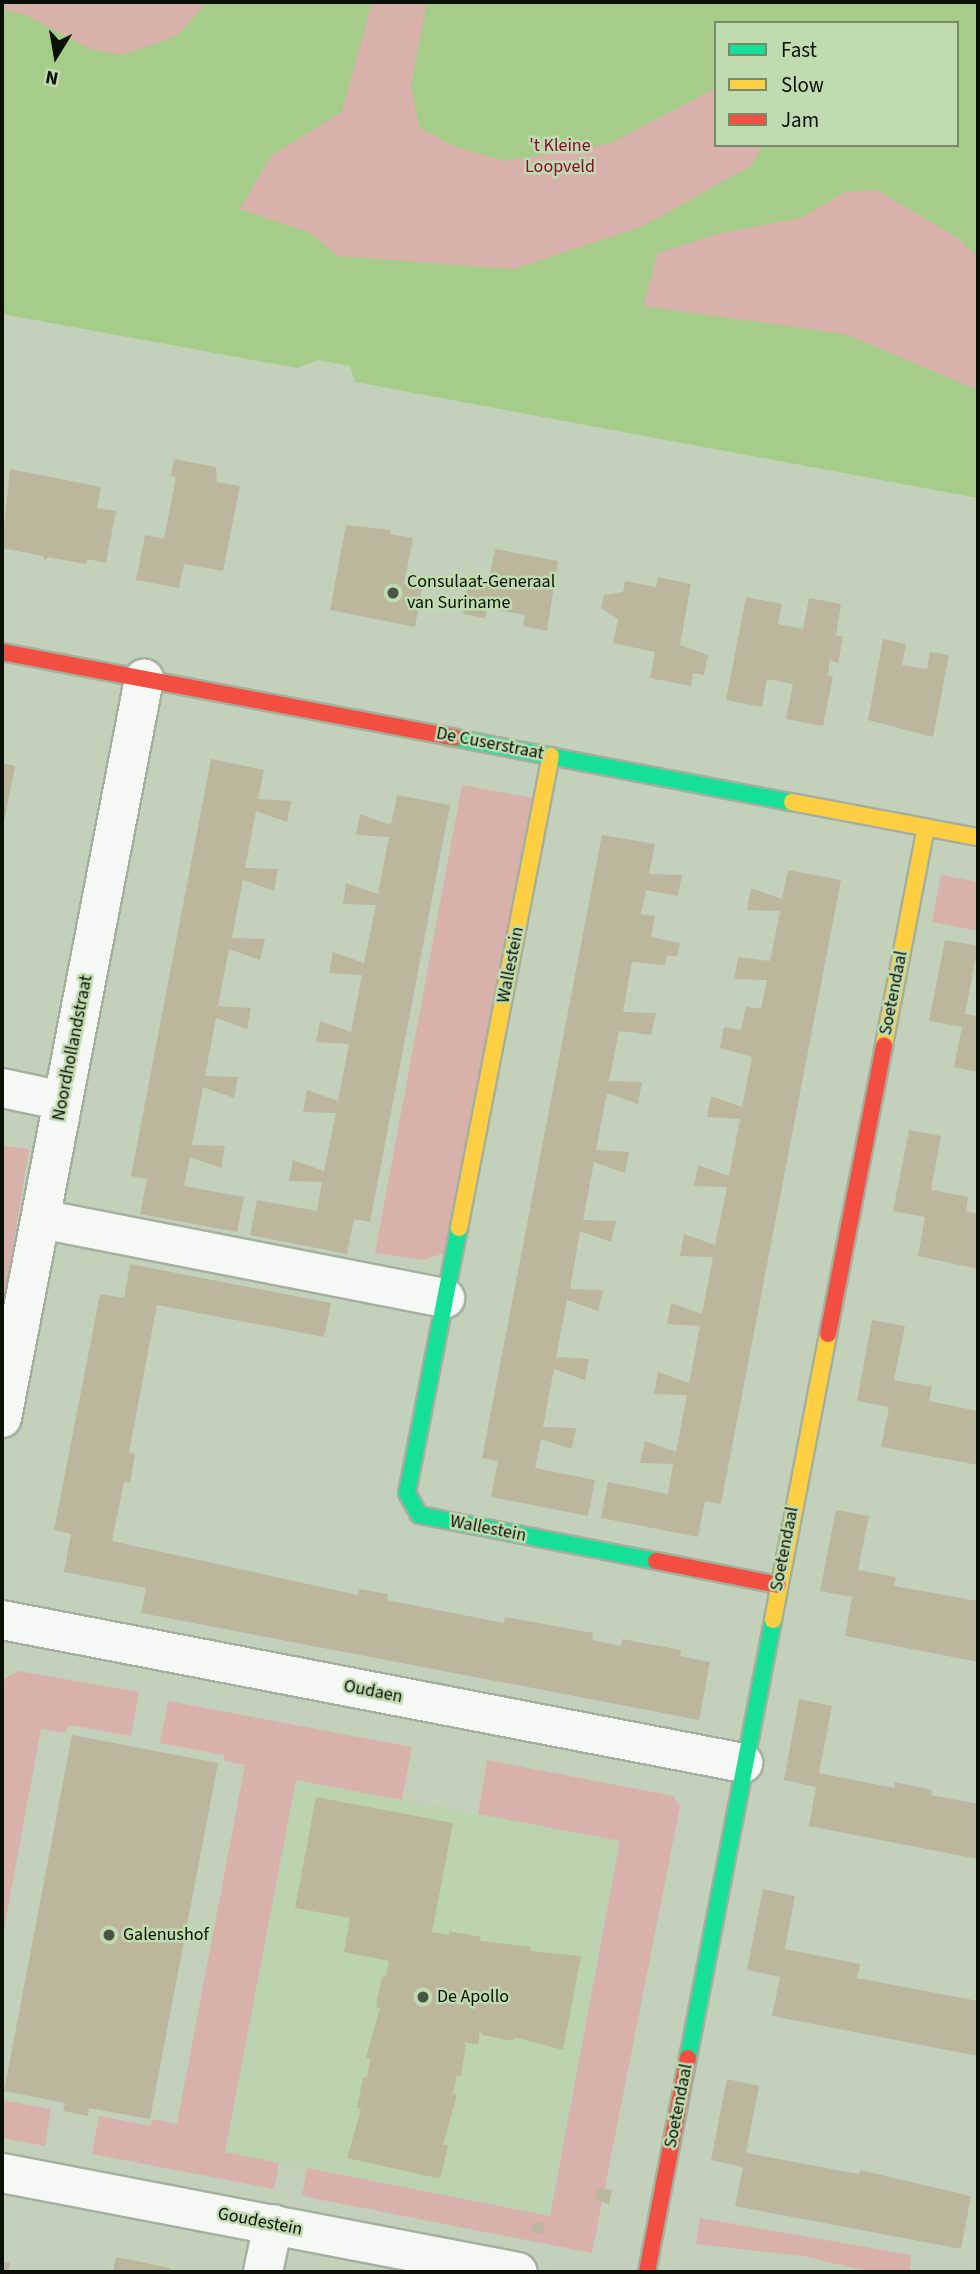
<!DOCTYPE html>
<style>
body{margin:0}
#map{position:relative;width:980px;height:2274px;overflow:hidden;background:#c3d1bb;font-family:"Source Sans 3",sans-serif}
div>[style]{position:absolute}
.built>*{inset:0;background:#bcd3af}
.green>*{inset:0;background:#d8b1ab}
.water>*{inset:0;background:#a5cc89}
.building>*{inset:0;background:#bcb79c}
.round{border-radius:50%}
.roads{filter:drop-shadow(2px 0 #a4af9d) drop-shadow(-2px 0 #a4af9d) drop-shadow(0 2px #a4af9d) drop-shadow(0 -2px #a4af9d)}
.street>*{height:38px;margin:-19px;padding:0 19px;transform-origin:19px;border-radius:19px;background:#f6f8f5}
.fast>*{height:16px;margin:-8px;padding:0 8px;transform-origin:8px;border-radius:8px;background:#16e098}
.slow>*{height:16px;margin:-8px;padding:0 8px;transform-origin:8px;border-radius:8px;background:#ffcf43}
.jam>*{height:16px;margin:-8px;padding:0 8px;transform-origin:8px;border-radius:8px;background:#f24e42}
.dots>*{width:19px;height:19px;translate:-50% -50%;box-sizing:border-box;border:4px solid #c1dbb1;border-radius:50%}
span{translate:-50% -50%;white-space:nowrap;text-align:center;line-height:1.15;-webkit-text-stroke:5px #c1dbb1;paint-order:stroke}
.park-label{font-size:18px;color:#8b0a30}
.poi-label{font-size:18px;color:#081104}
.left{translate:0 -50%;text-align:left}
.street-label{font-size:18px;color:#081104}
.frame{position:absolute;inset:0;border:4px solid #081104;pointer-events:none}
.legend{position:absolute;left:714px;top:21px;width:245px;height:126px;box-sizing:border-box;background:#c1dbb1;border:2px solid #778a6c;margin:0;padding:9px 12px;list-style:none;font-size:21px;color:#081104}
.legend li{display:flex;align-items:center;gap:14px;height:35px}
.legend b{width:35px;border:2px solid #778a6c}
.north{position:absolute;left:21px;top:21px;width:70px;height:70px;-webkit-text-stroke:5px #c1dbb1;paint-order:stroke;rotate:191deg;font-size:19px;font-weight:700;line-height:28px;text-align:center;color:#081104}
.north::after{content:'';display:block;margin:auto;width:24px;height:32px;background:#081104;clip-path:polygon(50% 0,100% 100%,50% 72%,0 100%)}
</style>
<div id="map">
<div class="built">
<i style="clip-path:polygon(296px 1780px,620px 1841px,550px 2216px,225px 2153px)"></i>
</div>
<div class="green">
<i style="clip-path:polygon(evenodd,2px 2px,978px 2px,978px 415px,382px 281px,207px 221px,2px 29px,2px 2px,716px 23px,957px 23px,957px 145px,716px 145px,716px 23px)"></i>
<i style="clip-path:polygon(462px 785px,533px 798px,451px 1251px,423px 1260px,375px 1253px)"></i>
<i style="clip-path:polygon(941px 875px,978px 882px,978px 931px,932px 922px)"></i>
<i style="clip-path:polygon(2px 1146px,29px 1149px,2px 1315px)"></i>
<i style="clip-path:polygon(19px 1671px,139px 1692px,131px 1736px,70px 1725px,64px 1733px,41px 1729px,2px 1940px,2px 1695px,5px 1678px)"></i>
<i style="clip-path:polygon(168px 1701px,412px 1747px,402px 1800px,296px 1780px,225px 2152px,279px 2163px,274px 2189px,92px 2154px,99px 2116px,151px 2126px,152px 2119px,177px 2124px,245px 1765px,224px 1761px,224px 1755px,160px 1743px)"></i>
<i style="clip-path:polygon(487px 1760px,673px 1796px,680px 1806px,592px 2253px,302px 2196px,307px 2168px,550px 2216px,620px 1841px,478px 1814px)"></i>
<i style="clip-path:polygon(2px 2100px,51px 2109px,45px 2146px,2px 2138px)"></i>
<i style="clip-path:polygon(700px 2218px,911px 2255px,910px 2272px,871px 2272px,803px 2256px,696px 2244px)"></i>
</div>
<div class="water">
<i style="clip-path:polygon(207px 2px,372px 2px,342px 112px,272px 155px,240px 209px,311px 233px,338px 256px,514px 269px,641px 227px,751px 166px,763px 145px,957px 145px,957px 23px,716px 23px,716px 88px,609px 144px,504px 161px,453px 146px,419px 127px,411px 85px,427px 2px,978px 2px,978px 257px,958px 238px,877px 190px,845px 192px,801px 218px,721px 233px,658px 253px,643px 306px,845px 334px,978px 390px,978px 498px,355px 382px,350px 366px,318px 360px,297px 368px,2px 314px,2px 9px,26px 15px,90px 49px,122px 55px,177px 36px)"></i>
</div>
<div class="building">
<i style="clip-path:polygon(174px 459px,216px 467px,217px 482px,240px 486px,223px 571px,184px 564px,179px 588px,136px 580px,145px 535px,164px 539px,176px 477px,171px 476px)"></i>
<i style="clip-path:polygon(10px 469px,101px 487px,97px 508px,116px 511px,106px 563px,87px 559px,86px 564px,47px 557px,46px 562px,43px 556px,2px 548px)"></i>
<i style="clip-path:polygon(346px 525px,391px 530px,390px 534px,413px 538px,404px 584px,422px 588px,415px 627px,330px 610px)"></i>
<i style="clip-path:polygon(495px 549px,558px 561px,547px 631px,523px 626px,525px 615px,487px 608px,485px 618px,463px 614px,469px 576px,489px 580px)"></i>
<i style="clip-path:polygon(658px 577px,691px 584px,680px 645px,708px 655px,704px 675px,693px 673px,691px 686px,650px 678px,655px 652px,613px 643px,618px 619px,601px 608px,604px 595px,623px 592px,625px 581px,656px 587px)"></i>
<i style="clip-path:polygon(746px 597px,782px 604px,778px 624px,803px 629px,809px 598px,841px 604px,836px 635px,843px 637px,838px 663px,830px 660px,828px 675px,833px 676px,823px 726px,786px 719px,793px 684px,767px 679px,762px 707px,726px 700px)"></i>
<i style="clip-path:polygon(883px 639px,906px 644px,902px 665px,927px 669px,930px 652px,949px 655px,933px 737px,868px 720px)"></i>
<i style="clip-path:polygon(211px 759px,264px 770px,258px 799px,291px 801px,287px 822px,256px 811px,245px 868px,278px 869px,274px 891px,243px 880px,232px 938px,265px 939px,260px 960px,229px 949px,218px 1006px,251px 1008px,247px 1029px,216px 1018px,205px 1076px,238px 1077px,234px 1098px,203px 1087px,192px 1145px,225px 1146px,221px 1168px,190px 1157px,184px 1186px,244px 1197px,237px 1232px,140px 1214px,147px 1179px,131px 1176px)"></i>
<i style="clip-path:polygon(2px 763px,15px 766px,3px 827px,2px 827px)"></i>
<i style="clip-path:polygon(397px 795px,450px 805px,370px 1222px,354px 1219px,347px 1254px,250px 1235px,257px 1200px,317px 1211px,322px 1182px,289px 1181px,293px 1160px,324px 1171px,336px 1113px,303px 1112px,307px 1090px,338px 1101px,349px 1044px,316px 1042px,320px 1021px,351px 1032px,362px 975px,329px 973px,333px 952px,364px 963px,376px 905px,343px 904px,346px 883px,378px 894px,389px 837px,356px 835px,360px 814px,391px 825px)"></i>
<i style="clip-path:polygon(602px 835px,655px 844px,649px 874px,682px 875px,678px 896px,646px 890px,641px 914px,655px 916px,651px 937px,680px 943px,677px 957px,667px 955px,665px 965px,632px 962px,623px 1012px,656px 1013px,651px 1035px,619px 1031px,609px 1081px,642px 1082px,638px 1104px,607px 1093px,596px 1150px,629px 1152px,625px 1173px,594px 1162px,583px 1220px,616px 1221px,611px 1242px,580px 1231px,570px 1289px,603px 1290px,598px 1311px,567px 1300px,556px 1357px,589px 1359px,585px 1380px,554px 1369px,543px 1427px,576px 1428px,572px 1449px,541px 1439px,535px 1468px,595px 1480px,588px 1516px,491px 1497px,498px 1461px,482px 1458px)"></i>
<i style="clip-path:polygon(788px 870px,841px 880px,721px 1504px,705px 1501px,698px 1537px,601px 1518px,608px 1482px,668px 1494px,673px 1464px,640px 1463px,645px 1441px,676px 1452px,687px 1395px,654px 1394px,658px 1372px,689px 1383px,700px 1326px,667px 1324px,671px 1303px,702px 1314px,713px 1257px,680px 1256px,684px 1234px,715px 1245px,727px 1187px,694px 1186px,698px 1165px,729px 1176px,740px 1119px,707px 1117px,711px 1096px,742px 1107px,752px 1057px,720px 1048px,724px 1027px,741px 1030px,746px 1006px,761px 1009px,767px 980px,734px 979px,736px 969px,738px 957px,770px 961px,780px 911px,747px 910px,751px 888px,782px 899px)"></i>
<i style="clip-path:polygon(945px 940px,978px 946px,965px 1014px,978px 1016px,978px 1072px,954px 1067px,962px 1027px,929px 1021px)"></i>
<i style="clip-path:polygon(909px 1130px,941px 1136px,931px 1190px,968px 1197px,966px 1211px,978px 1214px,978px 1269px,918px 1256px,925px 1217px,893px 1211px)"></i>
<i style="clip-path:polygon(130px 1264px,331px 1303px,324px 1337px,157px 1305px,129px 1452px,135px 1454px,130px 1483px,124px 1482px,112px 1541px,358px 1595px,359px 1589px,388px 1594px,387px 1600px,504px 1623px,505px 1617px,593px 1633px,592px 1640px,621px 1646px,622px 1639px,681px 1650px,680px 1656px,710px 1662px,699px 1720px,141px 1613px,146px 1588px,64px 1572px,71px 1534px,54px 1530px,100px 1294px,124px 1298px)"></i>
<i style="clip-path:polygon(872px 1320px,905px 1326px,894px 1380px,932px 1387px,929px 1401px,978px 1411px,978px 1465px,881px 1447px,889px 1407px,857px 1401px)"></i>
<i style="clip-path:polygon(836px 1510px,869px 1516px,858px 1570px,896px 1577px,894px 1586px,978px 1601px,978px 1662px,845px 1636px,852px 1597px,820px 1591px)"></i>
<i style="clip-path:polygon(799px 1699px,832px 1706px,819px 1773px,894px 1788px,895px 1782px,932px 1790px,931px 1795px,978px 1804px,978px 1859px,809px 1826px,816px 1787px,784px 1780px)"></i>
<i style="clip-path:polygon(72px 1735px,218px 1763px,150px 2119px,89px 2108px,88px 2116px,63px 2111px,65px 2103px,4px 2091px)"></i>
<i style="clip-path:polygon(316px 1797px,453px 1823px,432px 1932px,449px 1935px,449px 1931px,481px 1937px,480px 1941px,531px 1947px,530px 1951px,581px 1956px,563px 2050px,514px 2037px,513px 2041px,482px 2035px,480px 2030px,478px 2045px,463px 2042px,466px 2045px,461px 2076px,457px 2075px,453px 2094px,457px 2095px,443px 2145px,448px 2145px,441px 2177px,437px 2178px,347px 2158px,361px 2109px,357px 2108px,363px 2077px,367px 2078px,370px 2059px,366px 2058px,380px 2008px,376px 2007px,382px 1976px,386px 1977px,389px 1961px,344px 1952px,350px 1918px,295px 1908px)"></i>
<i style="clip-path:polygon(763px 1889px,795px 1896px,785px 1949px,860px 1964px,857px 1978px,978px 2001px,978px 2056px,772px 2016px,780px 1977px,747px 1970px)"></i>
<i style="clip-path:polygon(727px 2079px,759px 2086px,746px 2153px,859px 2174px,860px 2170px,971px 2196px,961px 2249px,735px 2206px,743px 2167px,711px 2160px)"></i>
<i style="clip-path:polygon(598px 2188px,612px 2190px,609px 2204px,595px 2200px)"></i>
<i class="round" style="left:532px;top:2222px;width:12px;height:12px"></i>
<i style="clip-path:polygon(116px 2257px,170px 2268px,169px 2272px,113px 2272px)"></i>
<i style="clip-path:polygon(2px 2261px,10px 2263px,8px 2272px,2px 2272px)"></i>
</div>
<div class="roads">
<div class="street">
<i style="left:2px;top:1088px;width:62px;rotate:12deg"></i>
<i style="left:41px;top:1219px;width:412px;rotate:11.1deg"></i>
<i style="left:2px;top:1418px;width:753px;rotate:-79.12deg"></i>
<i style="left:2px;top:1620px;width:755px;rotate:10.92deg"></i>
<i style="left:2px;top:2173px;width:525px;rotate:10.86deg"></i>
<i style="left:263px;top:2272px;width:49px;rotate:-78.2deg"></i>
</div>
<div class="fast">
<i style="left:455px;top:738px;width:343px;rotate:10.8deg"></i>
<i style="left:459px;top:1228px;width:270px;rotate:101.1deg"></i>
<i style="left:407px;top:1493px;width:25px;rotate:61deg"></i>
<i style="left:419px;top:1515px;width:241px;rotate:11deg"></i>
<i style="left:688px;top:2058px;width:446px;rotate:-79deg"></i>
</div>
<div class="slow">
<i style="left:792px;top:802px;width:189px;rotate:10.7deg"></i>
<i style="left:884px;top:1045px;width:222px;rotate:-79.1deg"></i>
<i style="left:459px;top:1228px;width:481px;rotate:-79deg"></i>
<i style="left:773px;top:1620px;width:291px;rotate:-79.1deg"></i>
</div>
<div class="jam">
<i style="left:2px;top:652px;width:461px;rotate:10.7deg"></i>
<i style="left:828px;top:1334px;width:294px;rotate:-79deg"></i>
<i style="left:656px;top:1561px;width:124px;rotate:11.1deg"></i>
<i style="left:647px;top:2272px;width:218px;rotate:-79.2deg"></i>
</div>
</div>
<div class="dots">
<i style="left:393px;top:593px;background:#495444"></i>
<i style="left:109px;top:1935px;background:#495444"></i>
<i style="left:423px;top:1997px;background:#495444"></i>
</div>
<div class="park-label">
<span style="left:560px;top:157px">'t Kleine<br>Loopveld</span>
</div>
<div class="poi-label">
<span class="left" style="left:407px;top:593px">Consulaat-Generaal<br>van Suriname</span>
<span class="left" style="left:123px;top:1935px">Galenushof</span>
<span class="left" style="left:437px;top:1997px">De Apollo</span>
</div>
<div class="street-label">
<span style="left:490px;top:744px;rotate:11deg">De Cuserstraat</span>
<span style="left:511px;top:965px;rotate:-79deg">Wallestein</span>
<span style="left:894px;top:993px;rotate:-79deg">Soetendaal</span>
<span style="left:73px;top:1048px;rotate:-79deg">Noordhollandstraat</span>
<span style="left:488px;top:1529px;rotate:11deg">Wallestein</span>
<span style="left:785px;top:1549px;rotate:-79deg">Soetendaal</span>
<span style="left:373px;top:1692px;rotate:11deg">Oudaen</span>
<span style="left:679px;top:2106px;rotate:-79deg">Soetendaal</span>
<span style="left:260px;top:2222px;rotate:11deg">Goudestein</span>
</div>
<div class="frame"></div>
<ul class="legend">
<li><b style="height:9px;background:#16e098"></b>Fast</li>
<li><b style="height:9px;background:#ffcf43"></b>Slow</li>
<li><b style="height:9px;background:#f24e42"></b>Jam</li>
</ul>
<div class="north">N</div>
</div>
